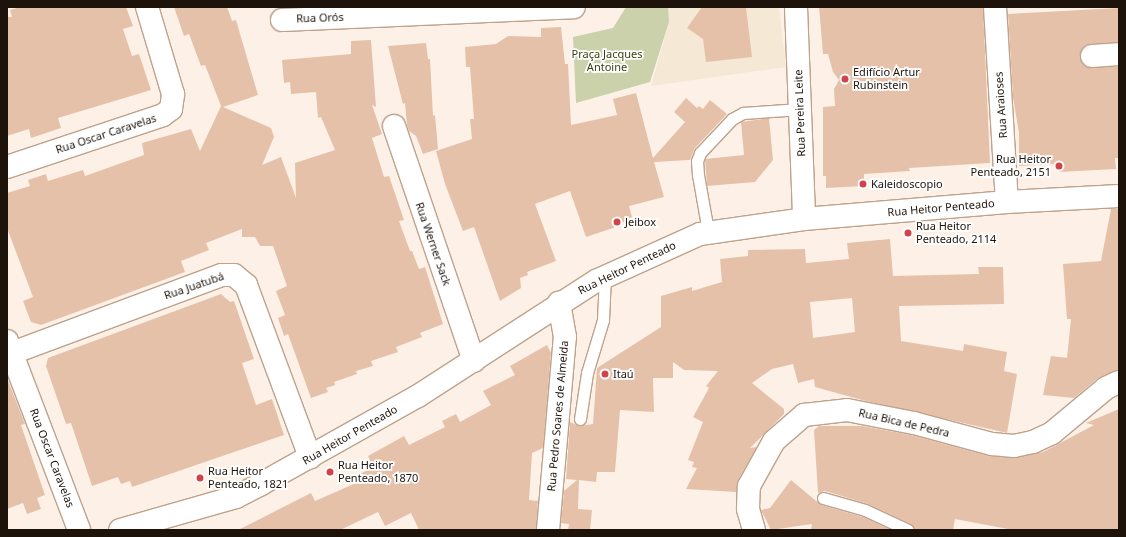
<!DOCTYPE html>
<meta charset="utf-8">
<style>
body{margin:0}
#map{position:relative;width:1126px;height:537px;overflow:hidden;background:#fdf1e7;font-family:"Noto Sans",sans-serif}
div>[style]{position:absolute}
.commercial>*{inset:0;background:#f5e8d4}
.green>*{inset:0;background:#cad1ab}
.building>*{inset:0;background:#e6c1aa}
.roads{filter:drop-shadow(1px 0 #bea28b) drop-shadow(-1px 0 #bea28b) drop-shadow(0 1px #bea28b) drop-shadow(0 -1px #bea28b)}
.lane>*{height:11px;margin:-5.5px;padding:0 5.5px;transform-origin:5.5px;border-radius:5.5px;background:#fff}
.street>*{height:22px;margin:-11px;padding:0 11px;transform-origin:11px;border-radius:11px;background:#fff}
.secondary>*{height:22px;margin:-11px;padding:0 11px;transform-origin:11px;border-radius:11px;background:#fff}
.primary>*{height:22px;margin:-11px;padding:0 11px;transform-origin:11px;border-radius:11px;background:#fff}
.dots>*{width:11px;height:11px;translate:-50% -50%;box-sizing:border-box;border:2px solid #fff;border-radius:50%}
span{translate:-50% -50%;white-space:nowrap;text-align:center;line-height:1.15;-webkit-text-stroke:3.5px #fff;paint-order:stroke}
.street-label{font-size:11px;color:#1d130b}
.park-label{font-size:11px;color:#393f11}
.poi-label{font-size:11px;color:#1d130b}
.left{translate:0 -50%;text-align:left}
.right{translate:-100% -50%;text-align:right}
.frame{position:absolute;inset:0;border:8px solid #1d130b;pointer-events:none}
</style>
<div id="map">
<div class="commercial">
<i style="clip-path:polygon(668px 7px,779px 7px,786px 67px,651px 86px,669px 22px)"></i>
</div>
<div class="green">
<i style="clip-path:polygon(626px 7px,668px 7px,669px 22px,650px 82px,576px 103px,573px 37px,613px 28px)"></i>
</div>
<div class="building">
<i style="clip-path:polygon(20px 7px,126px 7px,133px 26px,123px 29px,132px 56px,139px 54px,151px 90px,58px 118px,61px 128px,31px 138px,29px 129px,7px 136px,7px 17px,12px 17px,10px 10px)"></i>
<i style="clip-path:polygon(174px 7px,227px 7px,232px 21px,236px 20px,258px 95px,223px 107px,271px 128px,274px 137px,262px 165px,281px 157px,296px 198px,295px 163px,335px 150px,321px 117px,318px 118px,316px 92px,291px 94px,290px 82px,284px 83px,282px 60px,351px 54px,351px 41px,371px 40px,376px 107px,372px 105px,382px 134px,372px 138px,384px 177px,389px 176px,404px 220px,399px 221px,410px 251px,412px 251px,419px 269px,425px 267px,443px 324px,420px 333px,422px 337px,396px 347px,398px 352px,371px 361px,373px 366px,356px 371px,357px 374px,334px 382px,335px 385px,326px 388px,328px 392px,311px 398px,288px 334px,284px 336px,278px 318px,285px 315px,276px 291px,287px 286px,273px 246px,260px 246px,255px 237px,242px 237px,242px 229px,206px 243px,209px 250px,181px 261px,185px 272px,41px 325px,31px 322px,23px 301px,33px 297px,7px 228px,7px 193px,30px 186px,28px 180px,46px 174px,48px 181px,83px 170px,85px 176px,144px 155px,142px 143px,191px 129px,200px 151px,221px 106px,205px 65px,201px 66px,189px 34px,184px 36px)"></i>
<i style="clip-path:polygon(702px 7px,746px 7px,752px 57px,706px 62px,703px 39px,687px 28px)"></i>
<i style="clip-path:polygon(819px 7px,983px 7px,990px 163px,909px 168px,910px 171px,864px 174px,864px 186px,826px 188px,826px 176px,823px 176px,823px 107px,835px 106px,834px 89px,839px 80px,833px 72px,828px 54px,823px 54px)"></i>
<i style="clip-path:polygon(1119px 8px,1119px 42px,1085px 45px,1080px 57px,1087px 67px,1119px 67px,1119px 158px,1115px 158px,1116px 169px,1059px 172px,1058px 164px,1019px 166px,1019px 133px,1013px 97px,1008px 14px)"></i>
<i style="clip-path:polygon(561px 27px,565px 64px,568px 64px,571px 125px,617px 115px,613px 99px,636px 93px,653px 158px,685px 122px,674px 112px,686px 98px,697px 108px,699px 106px,703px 109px,710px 100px,727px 114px,695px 148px,690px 160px,654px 162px,664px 197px,629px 206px,632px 217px,613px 228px,586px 237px,570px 191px,535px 204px,556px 261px,527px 272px,528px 275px,520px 278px,521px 288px,500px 301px,474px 227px,463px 231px,445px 184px,436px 151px,472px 139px,470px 119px,474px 119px,470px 67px,466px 67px,465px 47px,496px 44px,508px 36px,541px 37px,541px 28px)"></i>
<i style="clip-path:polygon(426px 43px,428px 59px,430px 59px,433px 116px,435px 115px,438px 149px,423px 154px,416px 136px,409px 131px,407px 125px,405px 103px,403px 104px,388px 46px)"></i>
<i style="clip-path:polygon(769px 118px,773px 160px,755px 182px,707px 186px,705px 159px,744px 155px,741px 122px)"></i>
<i style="clip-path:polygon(1111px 209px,1119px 209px,1119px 369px,1098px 378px,1074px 398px,1043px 395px,1051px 356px,1067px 358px,1071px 319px,1067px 319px,1063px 264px,1101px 261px)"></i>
<i style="clip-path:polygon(evenodd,890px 239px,893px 276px,979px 274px,978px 267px,1003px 267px,1004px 304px,899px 306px,901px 341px,963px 351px,964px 344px,1007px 352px,1004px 371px,1017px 374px,1007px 433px,862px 400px,815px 387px,814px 379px,798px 383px,793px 364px,772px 369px,752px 383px,784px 409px,784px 414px,750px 448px,757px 447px,738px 480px,736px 492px,686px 489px,697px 468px,692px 467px,694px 462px,688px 460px,703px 422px,693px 417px,709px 388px,706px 386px,718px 371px,684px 370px,673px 362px,673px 378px,653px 378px,654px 412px,620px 410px,615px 472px,597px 472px,596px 482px,579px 480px,578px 509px,592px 510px,590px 530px,568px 530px,569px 524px,561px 523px,564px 491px,577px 480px,566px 479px,570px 422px,579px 426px,593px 424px,597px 368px,661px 327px,661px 296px,692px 287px,692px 291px,722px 282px,720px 259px,748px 256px,748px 250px,805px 249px,806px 263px,849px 259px,847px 243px,890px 239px,852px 298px,855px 332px,813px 338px,810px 302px,852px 298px)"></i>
<i style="clip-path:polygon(221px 294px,230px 302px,234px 301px,254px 359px,242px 363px,256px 405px,272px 399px,284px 435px,132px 487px,130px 481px,121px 484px,118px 477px,92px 486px,71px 423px,66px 424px,46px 366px,48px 358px)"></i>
<i style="clip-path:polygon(547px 345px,551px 353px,543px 448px,532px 453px,529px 500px,538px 501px,536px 530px,419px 530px,411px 513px,385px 526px,378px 512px,340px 530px,238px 530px,311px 493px,315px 501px,363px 480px,360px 474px,373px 467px,368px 456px,404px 436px,409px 445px,445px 427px,442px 421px,456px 414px,460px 422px,491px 405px,483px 391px,515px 375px,510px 366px)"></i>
<i style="clip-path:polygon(7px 378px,25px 424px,21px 425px,45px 495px,37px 498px,41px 509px,27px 514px,23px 503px,7px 509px)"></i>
<i style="clip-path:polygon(1119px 409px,1119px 530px,1013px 530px,955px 519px,953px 530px,915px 530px,911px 524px,868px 504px,825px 491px,818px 493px,814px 430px,819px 426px,862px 426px,911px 435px,989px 456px,1013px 458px,1043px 452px,1094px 425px,1086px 423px)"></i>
<i style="clip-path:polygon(791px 480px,821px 505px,863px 517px,891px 530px,811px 530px,812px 524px,771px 530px,761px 510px,770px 508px)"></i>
</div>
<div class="roads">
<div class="lane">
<i style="left:708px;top:231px;width:57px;rotate:-100.1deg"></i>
<i style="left:698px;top:175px;width:14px;rotate:-94deg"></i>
<i style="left:697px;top:161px;width:9px;rotate:-69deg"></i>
<i style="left:700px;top:153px;width:47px;rotate:-46.7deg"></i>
<i style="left:732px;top:119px;width:13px;rotate:-29deg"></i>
<i style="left:743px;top:113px;width:57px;rotate:-4deg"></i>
<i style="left:580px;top:419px;width:47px;rotate:-81.3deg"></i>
<i style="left:587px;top:373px;width:55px;rotate:-73.2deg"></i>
<i style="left:603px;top:320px;width:44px;rotate:-87.4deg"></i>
<i style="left:823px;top:498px;width:44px;rotate:15.9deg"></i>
<i style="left:865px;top:510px;width:47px;rotate:24.9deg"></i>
</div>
<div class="street">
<i style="left:995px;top:7px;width:195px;rotate:86.5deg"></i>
<i style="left:282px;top:20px;width:292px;rotate:-2.5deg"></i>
<i style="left:1092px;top:56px;width:27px;rotate:-4deg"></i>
<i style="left:394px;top:126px;width:248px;rotate:71.2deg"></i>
<i style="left:7px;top:167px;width:164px;rotate:-18.4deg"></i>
<i style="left:163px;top:115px;width:10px;rotate:-37deg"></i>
<i style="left:171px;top:109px;width:15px;rotate:-82deg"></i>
<i style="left:173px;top:94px;width:91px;rotate:-106.6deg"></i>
<i style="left:7px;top:341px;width:202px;rotate:69.1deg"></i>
<i style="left:12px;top:353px;width:224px;rotate:-20.4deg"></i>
<i style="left:222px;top:275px;width:12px"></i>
<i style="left:234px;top:275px;width:16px;rotate:40deg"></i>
<i style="left:246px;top:285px;width:184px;rotate:69.6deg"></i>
<i style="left:548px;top:530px;width:194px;rotate:-85deg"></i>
<i style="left:565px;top:337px;width:35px;rotate:-100deg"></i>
<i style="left:754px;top:530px;width:22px;rotate:-106deg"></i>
<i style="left:748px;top:509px;width:23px;rotate:-88deg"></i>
<i style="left:749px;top:486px;width:51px;rotate:-60.9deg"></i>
<i style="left:774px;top:441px;width:40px;rotate:-41deg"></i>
<i style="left:804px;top:415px;width:43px;rotate:-6.6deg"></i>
<i style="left:847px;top:410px;width:68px;rotate:11deg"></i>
<i style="left:914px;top:423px;width:81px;rotate:15.1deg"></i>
<i style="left:992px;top:444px;width:22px;rotate:5deg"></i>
<i style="left:1014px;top:446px;width:19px;rotate:-12deg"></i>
<i style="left:1033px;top:442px;width:21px;rotate:-25deg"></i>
<i style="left:1052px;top:433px;width:70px;rotate:-39.8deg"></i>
<i style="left:1106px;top:388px;width:14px;rotate:-25deg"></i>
</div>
<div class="secondary">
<i style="left:796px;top:7px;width:212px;rotate:87.8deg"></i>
</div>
<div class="primary">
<i style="left:120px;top:530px;width:121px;rotate:-15.9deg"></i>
<i style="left:236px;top:497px;width:28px;rotate:-27deg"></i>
<i style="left:261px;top:484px;width:180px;rotate:-29.3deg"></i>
<i style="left:418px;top:396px;width:212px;rotate:-32.9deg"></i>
<i style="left:596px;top:281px;width:114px;rotate:-24.3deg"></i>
<i style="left:700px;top:234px;width:105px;rotate:-8.2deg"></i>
<i style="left:804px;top:219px;width:204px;rotate:-4.8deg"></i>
<i style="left:1007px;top:202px;width:112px;rotate:-3.1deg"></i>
</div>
</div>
<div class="dots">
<i style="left:845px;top:79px;background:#d2424b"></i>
<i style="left:1059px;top:166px;background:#d2424b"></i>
<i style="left:863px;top:184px;background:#d2424b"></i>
<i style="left:617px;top:222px;background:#d2424b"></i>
<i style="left:908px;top:233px;background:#d2424b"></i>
<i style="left:605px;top:374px;background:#d2424b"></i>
<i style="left:330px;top:472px;background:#d2424b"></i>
<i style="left:200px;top:478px;background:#d2424b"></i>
</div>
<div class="street-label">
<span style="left:320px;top:18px;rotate:-2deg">Rua Orós</span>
<span style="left:1001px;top:105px;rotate:-94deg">Rua Araioses</span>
<span style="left:800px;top:113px;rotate:-92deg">Rua Pereira Leite</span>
<span style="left:106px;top:134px;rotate:-18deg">Rua Oscar Caravelas</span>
<span style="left:941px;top:208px;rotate:-5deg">Rua Heitor Penteado</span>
<span style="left:433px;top:244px;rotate:71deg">Rua Werner Sack</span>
<span style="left:627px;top:268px;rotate:-26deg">Rua Heitor Penteado</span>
<span style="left:194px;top:286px;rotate:-19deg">Rua Juatubá</span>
<span style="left:558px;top:416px;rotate:-85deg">Rua Pedro Soares de Almeida</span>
<span style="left:904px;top:423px;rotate:13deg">Rua Bica de Pedra</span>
<span style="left:350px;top:435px;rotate:-30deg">Rua Heitor Penteado</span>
<span style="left:52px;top:458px;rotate:69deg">Rua Oscar Caravelas</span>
</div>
<div class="park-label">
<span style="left:607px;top:61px">Praça Jacques<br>Antoine</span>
</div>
<div class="poi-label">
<span class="left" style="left:853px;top:79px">Edifício Artur<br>Rubinstein</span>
<span class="right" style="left:1051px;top:166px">Rua Heitor<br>Penteado, 2151</span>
<span class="left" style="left:871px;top:184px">Kaleidoscopio</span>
<span class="left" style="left:625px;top:222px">Jeibox</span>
<span class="left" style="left:916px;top:233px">Rua Heitor<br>Penteado, 2114</span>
<span class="left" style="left:613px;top:374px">Itaú</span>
<span class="left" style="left:338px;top:472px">Rua Heitor<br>Penteado, 1870</span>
<span class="left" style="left:208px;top:478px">Rua Heitor<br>Penteado, 1821</span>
</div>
<div class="frame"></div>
</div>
